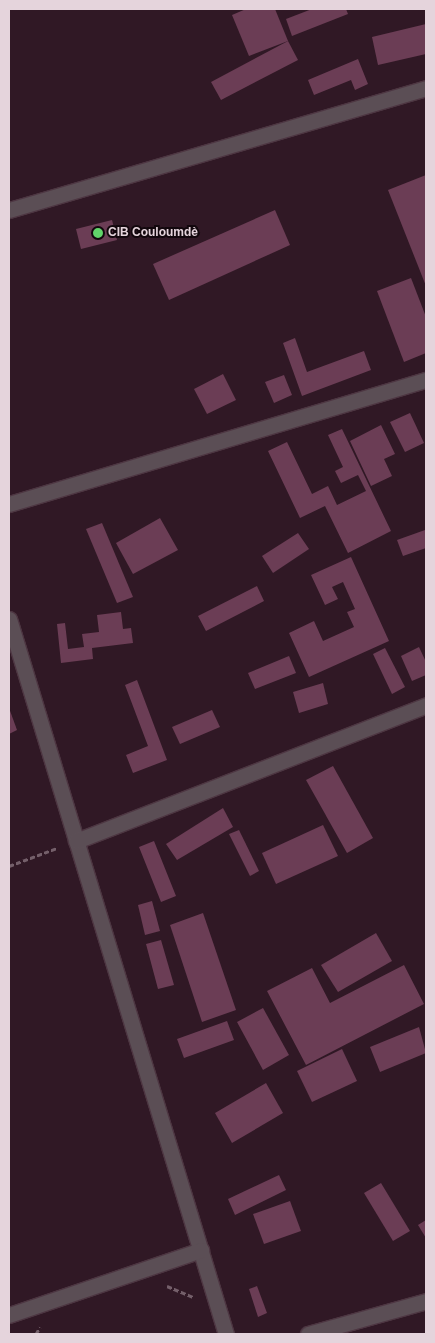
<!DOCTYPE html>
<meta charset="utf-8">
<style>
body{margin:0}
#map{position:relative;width:435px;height:1343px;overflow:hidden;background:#301825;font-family:Helvetica,sans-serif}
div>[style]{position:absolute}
.building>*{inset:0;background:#6b3d55}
.path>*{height:3px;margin-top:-1.5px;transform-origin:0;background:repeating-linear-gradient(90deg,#745f6a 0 5px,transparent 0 7.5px)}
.roads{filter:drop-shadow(1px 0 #4d3642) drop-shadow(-1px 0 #4d3642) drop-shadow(0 1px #4d3642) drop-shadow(0 -1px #4d3642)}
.street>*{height:15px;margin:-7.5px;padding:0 7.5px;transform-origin:7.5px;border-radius:7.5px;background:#5b4e55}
.dots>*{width:14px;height:14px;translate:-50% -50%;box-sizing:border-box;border:2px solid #12070d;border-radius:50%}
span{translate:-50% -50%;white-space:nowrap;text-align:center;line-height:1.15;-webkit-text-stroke:4px #12070d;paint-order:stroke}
.poi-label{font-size:12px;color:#e5d4dc;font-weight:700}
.left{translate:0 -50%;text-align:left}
.frame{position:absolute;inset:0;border:10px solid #e5d4dc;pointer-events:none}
</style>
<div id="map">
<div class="building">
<i style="clip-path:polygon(246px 9px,275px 9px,288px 41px,249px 56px,232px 15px)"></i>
<i style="clip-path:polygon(312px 9px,346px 9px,348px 14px,292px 36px,286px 19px)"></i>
<i style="clip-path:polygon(426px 24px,426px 54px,378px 65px,372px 37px)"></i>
<i style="clip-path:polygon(288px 41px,298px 60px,221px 100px,211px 82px)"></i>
<i style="clip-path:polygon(358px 59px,368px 84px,355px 90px,351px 80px,314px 95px,308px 80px)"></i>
<i style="clip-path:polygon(426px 175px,426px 286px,388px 190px)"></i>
<i style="clip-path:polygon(275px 210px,290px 245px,169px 300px,153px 264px)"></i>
<i style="clip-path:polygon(112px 220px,117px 240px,81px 249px,76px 229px)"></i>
<i style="clip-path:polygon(411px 278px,426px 317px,426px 353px,404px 362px,377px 291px)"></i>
<i style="clip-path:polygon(295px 338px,307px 372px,364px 351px,371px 370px,302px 396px,283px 343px)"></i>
<i style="clip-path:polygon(223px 374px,236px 400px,207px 414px,194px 389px)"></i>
<i style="clip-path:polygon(284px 375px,292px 395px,274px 403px,265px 382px)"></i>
<i style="clip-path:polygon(410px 413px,424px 443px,405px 452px,390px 422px)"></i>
<i style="clip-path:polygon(381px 425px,395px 454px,384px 459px,392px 476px,371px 486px,350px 441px)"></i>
<i style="clip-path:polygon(342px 429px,391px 531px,348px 553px,325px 506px,300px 518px,268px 451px,287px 442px,312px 494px,328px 486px,337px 505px,366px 491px,358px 475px,341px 483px,335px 471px,343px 467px,328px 435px)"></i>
<i style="clip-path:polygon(160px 518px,178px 550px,133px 574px,116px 543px)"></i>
<i style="clip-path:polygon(102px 523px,133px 597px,117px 603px,86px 529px)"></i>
<i style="clip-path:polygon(425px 530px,426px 548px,403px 556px,397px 540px)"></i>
<i style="clip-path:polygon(298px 533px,309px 549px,273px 573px,262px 556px)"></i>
<i style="clip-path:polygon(351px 557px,389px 641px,309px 677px,289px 633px,314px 621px,323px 641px,354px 627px,347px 612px,355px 609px,343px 582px,332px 587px,338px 599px,325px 605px,311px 575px)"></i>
<i style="clip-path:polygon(257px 586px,264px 601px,206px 631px,198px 616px)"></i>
<i style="clip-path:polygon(121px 612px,123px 629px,131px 628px,133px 643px,92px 648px,93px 659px,61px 663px,57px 624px,65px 623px,68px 649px,84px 647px,82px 634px,99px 632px,97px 615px)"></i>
<i style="clip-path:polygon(419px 647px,426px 662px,426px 675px,412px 681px,401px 656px)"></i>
<i style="clip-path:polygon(385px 648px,405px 687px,392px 694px,373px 654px)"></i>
<i style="clip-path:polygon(289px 656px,296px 673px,255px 689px,248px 673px)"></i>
<i style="clip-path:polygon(137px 680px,167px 760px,133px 773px,126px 755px,148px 746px,125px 685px)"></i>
<i style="clip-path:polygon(323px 683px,328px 704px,299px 713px,293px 692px)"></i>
<i style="clip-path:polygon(9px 708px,17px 730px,9px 734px)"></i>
<i style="clip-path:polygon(212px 710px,220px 727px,180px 744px,172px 727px)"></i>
<i style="clip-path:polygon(333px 766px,373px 838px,347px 853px,306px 780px)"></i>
<i style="clip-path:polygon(223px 808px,233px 827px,177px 860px,166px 844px)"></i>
<i style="clip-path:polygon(323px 825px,338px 856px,276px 884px,262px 853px)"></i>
<i style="clip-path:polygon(239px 830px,259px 871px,250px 876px,229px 834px)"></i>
<i style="clip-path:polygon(154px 841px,176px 896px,161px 902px,139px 847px)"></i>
<i style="clip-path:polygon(152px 901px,160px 931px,145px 935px,138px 905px)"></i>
<i style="clip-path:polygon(203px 913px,236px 1010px,202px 1022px,170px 925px)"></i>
<i style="clip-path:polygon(376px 933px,392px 961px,338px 992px,321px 965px)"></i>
<i style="clip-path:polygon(161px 940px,174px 985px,158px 989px,146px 944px)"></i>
<i style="clip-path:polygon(404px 965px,424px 1004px,306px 1065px,267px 991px,312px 968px,330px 1003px)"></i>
<i style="clip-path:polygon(263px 1008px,289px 1055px,263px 1070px,237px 1022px)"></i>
<i style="clip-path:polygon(227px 1021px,234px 1040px,184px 1058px,177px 1039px)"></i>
<i style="clip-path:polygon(419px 1027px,426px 1053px,380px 1072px,370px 1047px)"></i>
<i style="clip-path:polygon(342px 1049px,357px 1081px,312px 1102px,297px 1071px)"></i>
<i style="clip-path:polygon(266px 1083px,283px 1113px,232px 1143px,215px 1113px)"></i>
<i style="clip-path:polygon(279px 1175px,286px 1190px,235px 1215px,228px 1199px)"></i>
<i style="clip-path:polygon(381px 1183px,410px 1231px,393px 1241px,364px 1193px)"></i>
<i style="clip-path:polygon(290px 1201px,301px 1231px,264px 1244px,253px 1214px)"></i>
<i style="clip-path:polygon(426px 1220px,426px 1238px,418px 1225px)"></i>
<i style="clip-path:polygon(257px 1286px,267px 1313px,258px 1317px,249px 1289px)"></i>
</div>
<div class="path">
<i style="left:9px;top:866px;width:51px;rotate:-20.6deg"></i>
<i style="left:167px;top:1286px;width:28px;rotate:23deg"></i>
<i style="left:36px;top:1334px;width:8px;rotate:-60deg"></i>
</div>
<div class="roads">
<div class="street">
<i style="left:9px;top:210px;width:434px;rotate:-16.3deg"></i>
<i style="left:9px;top:504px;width:435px;rotate:-16.6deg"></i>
<i style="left:9px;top:619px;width:747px;rotate:73.12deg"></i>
<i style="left:76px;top:841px;width:375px;rotate:-21.2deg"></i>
<i style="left:9px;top:1315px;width:203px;rotate:-18.7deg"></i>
<i style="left:308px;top:1334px;width:123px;rotate:-15.6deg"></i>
</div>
</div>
<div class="dots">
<i style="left:98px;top:233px;background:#61d46a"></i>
</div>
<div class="poi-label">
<span class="left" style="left:108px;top:233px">CIB Couloumdè</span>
</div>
<div class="frame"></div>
</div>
